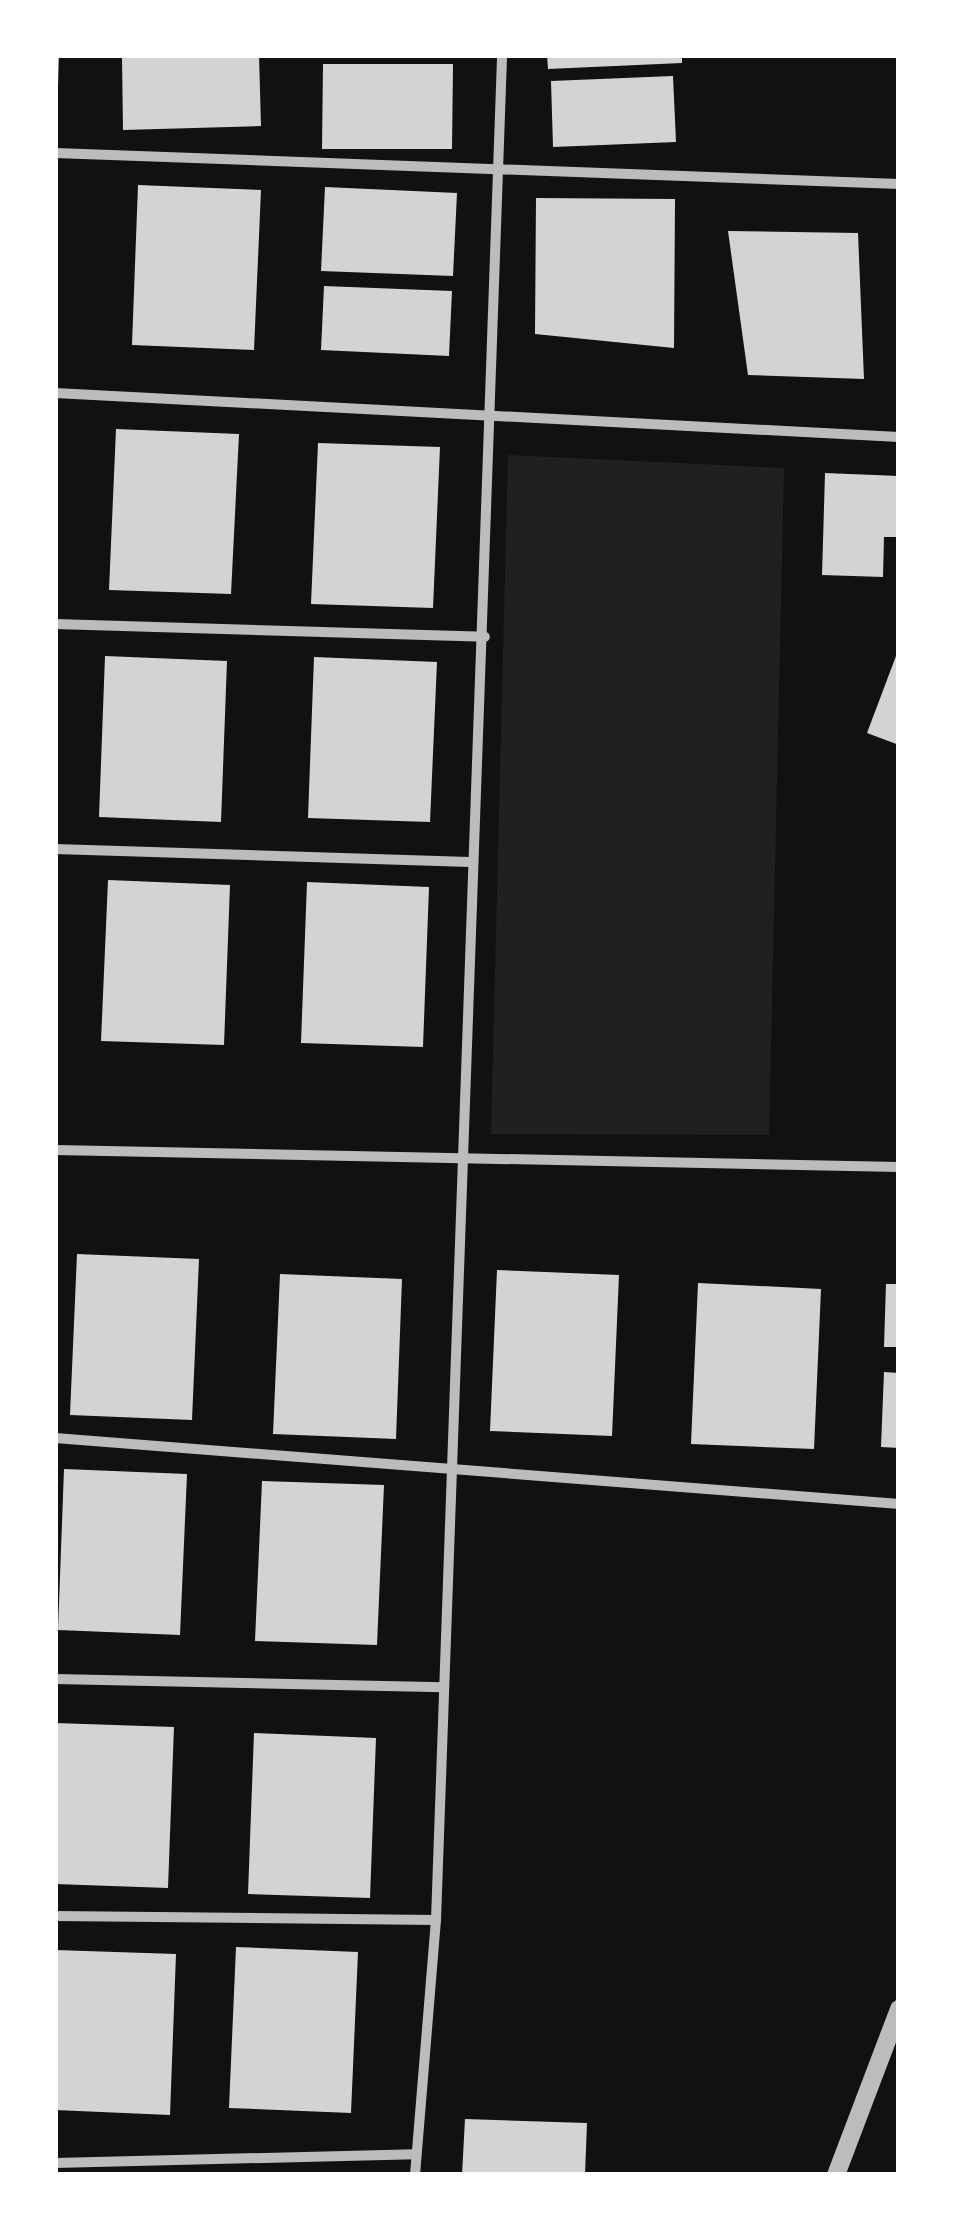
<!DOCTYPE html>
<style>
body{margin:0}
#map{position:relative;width:954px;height:2230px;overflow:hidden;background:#111;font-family:Ubuntu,sans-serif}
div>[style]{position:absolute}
.green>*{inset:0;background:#202020}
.building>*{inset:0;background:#d3d3d3}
.minor>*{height:10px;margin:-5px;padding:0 5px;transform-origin:5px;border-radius:5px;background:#bcbcbc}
.tertiary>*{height:18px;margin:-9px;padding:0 9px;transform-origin:9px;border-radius:9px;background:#bcbcbc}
span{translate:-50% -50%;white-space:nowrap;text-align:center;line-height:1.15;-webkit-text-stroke:10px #fff;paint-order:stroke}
.frame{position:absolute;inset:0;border:58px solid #fff;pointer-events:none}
</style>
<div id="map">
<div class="green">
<i style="clip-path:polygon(508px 455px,784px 468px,769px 1135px,491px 1134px)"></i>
</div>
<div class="building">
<i style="clip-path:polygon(55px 55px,59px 55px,58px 85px,55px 85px)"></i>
<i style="clip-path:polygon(259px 55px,261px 126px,123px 130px,122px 58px)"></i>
<i style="clip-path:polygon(547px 55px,682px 55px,682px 63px,548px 69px)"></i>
<i style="clip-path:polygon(323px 64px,453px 64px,452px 149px,322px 149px)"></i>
<i style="clip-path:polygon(673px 76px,676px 142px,553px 147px,551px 81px)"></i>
<i style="clip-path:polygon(138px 185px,261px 190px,254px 350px,132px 345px)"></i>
<i style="clip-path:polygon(325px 187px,457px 193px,453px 276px,321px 271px)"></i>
<i style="clip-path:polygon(536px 198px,675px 199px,674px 348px,535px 334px)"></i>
<i style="clip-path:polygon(728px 231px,858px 233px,864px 379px,748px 375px)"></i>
<i style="clip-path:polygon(324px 286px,452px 291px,449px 356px,321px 350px)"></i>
<i style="clip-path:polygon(116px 429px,239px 434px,231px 594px,109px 590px)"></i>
<i style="clip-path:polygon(318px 443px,440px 447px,433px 608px,311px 604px)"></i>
<i style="clip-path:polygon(825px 473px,899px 476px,899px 537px,884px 537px,883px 577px,822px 575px)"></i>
<i style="clip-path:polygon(899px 648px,899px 745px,867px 733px)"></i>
<i style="clip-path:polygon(105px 656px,227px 661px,221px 822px,99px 817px)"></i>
<i style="clip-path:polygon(314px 657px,437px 662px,430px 822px,308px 818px)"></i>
<i style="clip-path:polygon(108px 880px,230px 885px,224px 1045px,101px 1041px)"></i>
<i style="clip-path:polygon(307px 882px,429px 887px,423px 1047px,301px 1043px)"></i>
<i style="clip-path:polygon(77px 1254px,199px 1259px,192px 1420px,70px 1415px)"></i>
<i style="clip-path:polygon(497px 1270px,619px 1275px,612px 1436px,490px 1431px)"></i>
<i style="clip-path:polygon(280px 1274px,402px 1279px,396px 1439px,273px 1434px)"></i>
<i style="clip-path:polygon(698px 1283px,821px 1289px,814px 1449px,691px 1444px)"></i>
<i style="clip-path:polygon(886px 1284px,899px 1284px,899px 1347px,884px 1347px)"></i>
<i style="clip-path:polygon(884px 1372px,899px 1373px,899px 1448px,881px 1447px)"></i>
<i style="clip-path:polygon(64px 1469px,187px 1474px,180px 1635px,58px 1630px)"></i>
<i style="clip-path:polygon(262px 1481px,384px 1485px,377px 1645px,255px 1641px)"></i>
<i style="clip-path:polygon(55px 1723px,174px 1727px,168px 1888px,55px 1884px)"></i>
<i style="clip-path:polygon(254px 1733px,376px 1738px,370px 1898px,248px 1894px)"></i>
<i style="clip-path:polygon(236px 1947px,358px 1952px,351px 2113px,229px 2108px)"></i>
<i style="clip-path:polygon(55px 1950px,176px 1954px,170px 2115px,55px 2110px)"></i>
<i style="clip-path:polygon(465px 2119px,587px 2123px,585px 2175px,462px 2175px)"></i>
</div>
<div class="minor">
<i style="left:55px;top:153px;width:845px;rotate:2.1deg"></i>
<i style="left:55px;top:393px;width:845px;rotate:2.98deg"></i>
<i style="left:55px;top:624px;width:430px;rotate:1.7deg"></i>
<i style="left:55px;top:849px;width:415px;rotate:1.8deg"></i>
<i style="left:55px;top:1150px;width:844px;rotate:1.15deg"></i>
<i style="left:55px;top:1438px;width:847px;rotate:4.47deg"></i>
<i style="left:55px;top:1679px;width:389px;rotate:1.2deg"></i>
<i style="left:55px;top:1916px;width:381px;rotate:0.6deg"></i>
<i style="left:55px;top:2163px;width:360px;rotate:-1.4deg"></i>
<i style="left:415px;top:2175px;width:256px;rotate:-85.3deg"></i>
<i style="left:436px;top:1920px;width:1866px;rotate:-87.97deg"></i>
</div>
<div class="tertiary">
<i style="left:836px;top:2175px;width:178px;rotate:-69.2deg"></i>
</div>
<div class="frame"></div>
</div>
